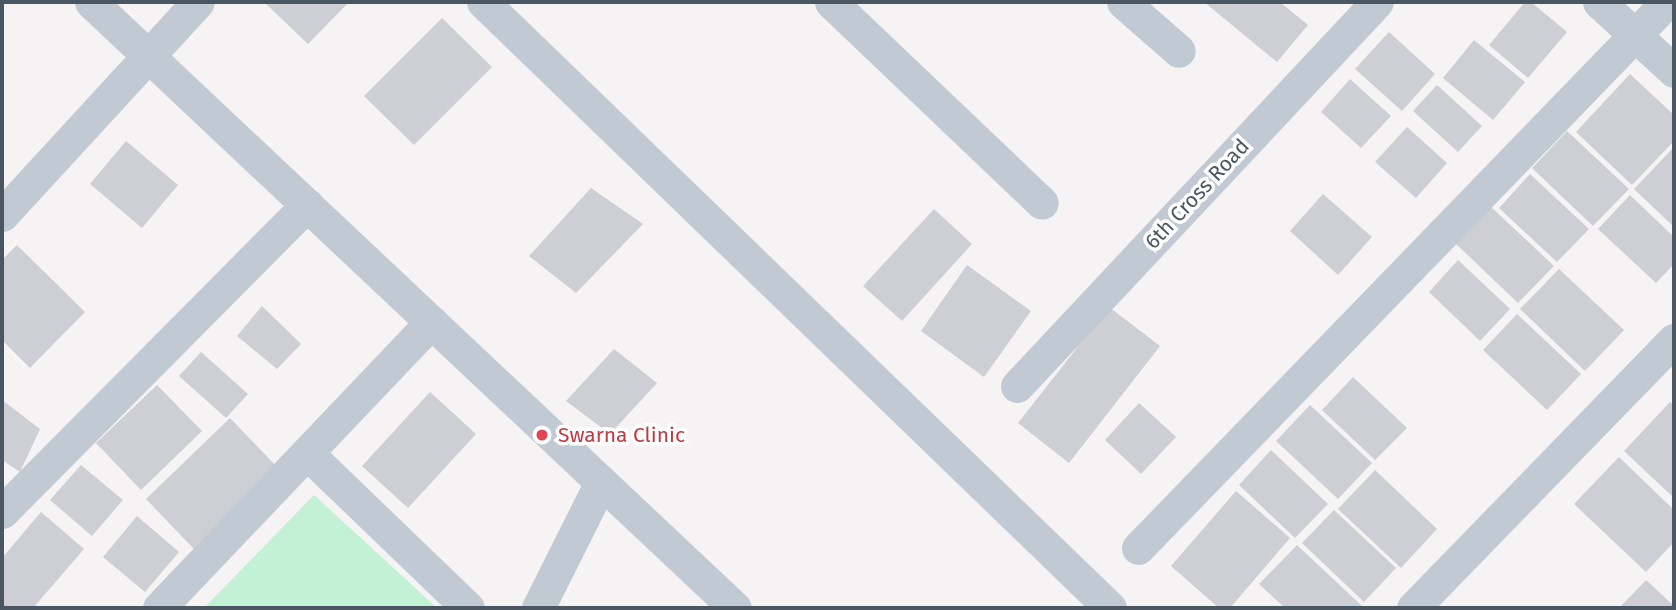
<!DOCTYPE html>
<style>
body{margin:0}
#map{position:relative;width:1676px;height:610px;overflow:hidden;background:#f5f3f3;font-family:"Fira Sans",sans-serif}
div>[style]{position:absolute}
.green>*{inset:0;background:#c3f1d5}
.building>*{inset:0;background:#cdcfd5}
.minor>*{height:33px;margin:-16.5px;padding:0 16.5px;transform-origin:16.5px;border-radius:16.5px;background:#c1cad2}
.dots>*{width:19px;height:19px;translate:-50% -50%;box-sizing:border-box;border:4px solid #fff;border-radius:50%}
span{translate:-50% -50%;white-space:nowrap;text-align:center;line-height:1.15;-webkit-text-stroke:7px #fff;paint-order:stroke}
.street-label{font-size:21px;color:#4a5661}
.health-label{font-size:21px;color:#be3a42}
.left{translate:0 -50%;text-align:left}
.frame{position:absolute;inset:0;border:4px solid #4a5661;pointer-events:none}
</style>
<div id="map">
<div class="green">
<i style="clip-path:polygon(314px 495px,437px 608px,204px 608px)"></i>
</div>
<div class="building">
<i style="clip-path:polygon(264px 2px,349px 2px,308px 44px)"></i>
<i style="clip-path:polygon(1204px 2px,1280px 2px,1308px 25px,1277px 62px)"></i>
<i style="clip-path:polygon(1525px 2px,1531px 2px,1567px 32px,1528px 78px,1489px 45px)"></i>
<i style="clip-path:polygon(442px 18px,492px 67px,414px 145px,364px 96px)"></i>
<i style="clip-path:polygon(1389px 32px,1435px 74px,1402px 111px,1355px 69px)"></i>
<i style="clip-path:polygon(1474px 40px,1525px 82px,1493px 120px,1443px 78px)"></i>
<i style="clip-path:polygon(1630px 74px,1674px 115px,1674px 141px,1632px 185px,1576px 132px)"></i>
<i style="clip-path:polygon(1350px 79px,1391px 116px,1361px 148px,1321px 112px)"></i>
<i style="clip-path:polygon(1437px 85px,1482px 126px,1458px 152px,1413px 111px)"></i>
<i style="clip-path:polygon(1407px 127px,1447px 163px,1416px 198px,1375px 162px)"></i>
<i style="clip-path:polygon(1567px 131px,1629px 189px,1593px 226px,1532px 168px)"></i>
<i style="clip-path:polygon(126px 141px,178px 185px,142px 228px,90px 184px)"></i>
<i style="clip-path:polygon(1674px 147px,1674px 227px,1634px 189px)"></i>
<i style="clip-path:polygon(1530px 174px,1589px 229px,1557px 262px,1499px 208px)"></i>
<i style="clip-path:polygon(591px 188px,643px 224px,576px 293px,529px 256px)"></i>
<i style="clip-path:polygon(1323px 194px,1372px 237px,1338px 275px,1290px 231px)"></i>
<i style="clip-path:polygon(1630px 195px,1674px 237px,1674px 264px,1656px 283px,1598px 229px)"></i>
<i style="clip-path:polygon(1489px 205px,1554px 266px,1518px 303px,1454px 242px)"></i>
<i style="clip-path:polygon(934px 209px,972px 244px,902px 321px,863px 286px)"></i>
<i style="clip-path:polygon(17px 245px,85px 312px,30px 368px,2px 340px,2px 260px)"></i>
<i style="clip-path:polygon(1458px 260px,1510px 309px,1480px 341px,1429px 292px)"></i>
<i style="clip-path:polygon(967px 265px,1031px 311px,984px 377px,921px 331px)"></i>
<i style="clip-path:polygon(1559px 269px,1624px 330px,1585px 371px,1520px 309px)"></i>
<i style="clip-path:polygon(262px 306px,301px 344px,277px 369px,237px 336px)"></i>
<i style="clip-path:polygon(1109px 307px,1160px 346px,1069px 463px,1018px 423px)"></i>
<i style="clip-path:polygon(1517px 314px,1581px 374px,1547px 410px,1483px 350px)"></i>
<i style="clip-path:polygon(614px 349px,657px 383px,610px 434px,566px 401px)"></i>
<i style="clip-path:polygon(201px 352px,248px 394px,226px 418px,179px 376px)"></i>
<i style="clip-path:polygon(1353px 377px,1407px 428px,1375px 460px,1322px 410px)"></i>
<i style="clip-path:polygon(157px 385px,202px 431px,141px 490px,96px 443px)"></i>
<i style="clip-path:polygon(430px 392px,476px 434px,408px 508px,362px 466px)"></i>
<i style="clip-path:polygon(2px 400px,40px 429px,20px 472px,2px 460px)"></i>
<i style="clip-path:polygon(1670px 402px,1674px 406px,1674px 498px,1624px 451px)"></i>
<i style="clip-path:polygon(1139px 403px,1176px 437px,1141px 474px,1105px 440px)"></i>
<i style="clip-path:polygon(1310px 405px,1372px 463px,1338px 499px,1276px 441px)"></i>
<i style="clip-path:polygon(230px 418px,278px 468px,194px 549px,146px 499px)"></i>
<i style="clip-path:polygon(1271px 450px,1328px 504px,1295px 538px,1239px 485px)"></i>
<i style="clip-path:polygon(1619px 457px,1674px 510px,1674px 542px,1646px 572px,1574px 504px)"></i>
<i style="clip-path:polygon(81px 465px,123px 500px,92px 536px,50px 500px)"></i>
<i style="clip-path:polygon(1375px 470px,1437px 529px,1401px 568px,1338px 509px)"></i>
<i style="clip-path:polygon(1236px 491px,1290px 538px,1230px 608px,1219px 608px,1171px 566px)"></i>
<i style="clip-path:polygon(1334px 510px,1396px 568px,1364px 602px,1302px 543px)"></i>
<i style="clip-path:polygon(41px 512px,84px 549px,33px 608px,6px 608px,2px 605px,2px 558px)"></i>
<i style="clip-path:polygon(137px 516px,179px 552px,145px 592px,103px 557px)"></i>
<i style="clip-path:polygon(1297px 545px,1362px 606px,1359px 608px,1285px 608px,1259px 584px)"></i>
<i style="clip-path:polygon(1646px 580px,1674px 606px,1674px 608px,1619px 608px)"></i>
</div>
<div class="minor">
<i style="left:91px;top:2px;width:884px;rotate:43.26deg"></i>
<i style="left:483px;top:2px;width:872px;rotate:44.02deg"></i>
<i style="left:831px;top:2px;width:291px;rotate:43.6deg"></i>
<i style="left:1123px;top:2px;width:74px;rotate:41.2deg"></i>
<i style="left:1599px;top:2px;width:102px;rotate:42.6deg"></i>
<i style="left:2px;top:215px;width:289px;rotate:-47.4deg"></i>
<i style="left:1017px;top:386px;width:526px;rotate:-46.85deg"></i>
<i style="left:307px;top:453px;width:223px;rotate:43.9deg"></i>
<i style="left:2px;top:512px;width:433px;rotate:-45.2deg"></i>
<i style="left:1138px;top:548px;width:760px;rotate:-45.91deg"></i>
<i style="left:159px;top:608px;width:395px;rotate:-46.4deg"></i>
<i style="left:538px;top:608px;width:141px;rotate:-63.4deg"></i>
<i style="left:1413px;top:608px;width:374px;rotate:-45.8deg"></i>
</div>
<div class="dots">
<i style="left:542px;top:435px;background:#e0444e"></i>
</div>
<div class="street-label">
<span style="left:1197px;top:194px;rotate:-47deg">6th Cross Road</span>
</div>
<div class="health-label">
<span class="left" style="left:558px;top:435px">Swarna Clinic</span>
</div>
<div class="frame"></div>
</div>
